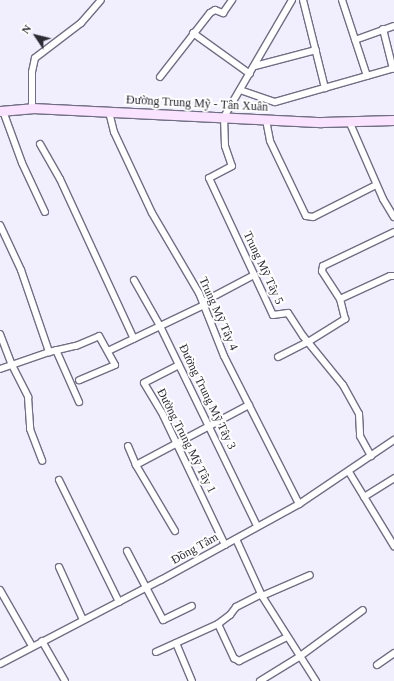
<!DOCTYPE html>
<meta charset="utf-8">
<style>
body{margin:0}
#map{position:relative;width:394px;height:681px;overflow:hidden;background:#f1effd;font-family:"Times New Roman",serif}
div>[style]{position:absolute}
.roads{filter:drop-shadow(1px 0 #716e83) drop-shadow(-1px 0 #716e83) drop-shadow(0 1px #716e83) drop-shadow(0 -1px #716e83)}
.street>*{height:6px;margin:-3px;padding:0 3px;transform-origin:3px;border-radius:3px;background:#fff}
.secondary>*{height:9px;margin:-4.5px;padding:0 4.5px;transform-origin:4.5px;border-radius:4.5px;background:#f9e3fe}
span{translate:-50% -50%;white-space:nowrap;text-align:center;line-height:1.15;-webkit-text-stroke:4px #fefefe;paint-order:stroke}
.street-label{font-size:12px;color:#2c2a33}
.north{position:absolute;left:16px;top:16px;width:40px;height:40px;-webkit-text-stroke:3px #fefefe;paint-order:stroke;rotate:305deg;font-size:11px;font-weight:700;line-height:16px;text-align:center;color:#2c2a33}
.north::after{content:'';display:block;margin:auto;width:14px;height:18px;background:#2c2a33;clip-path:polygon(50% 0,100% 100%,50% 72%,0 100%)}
</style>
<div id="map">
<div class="roads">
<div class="street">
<i style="left:292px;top:0;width:135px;rotate:120.2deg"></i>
<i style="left:224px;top:117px;width:29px;rotate:88deg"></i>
<i style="left:225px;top:146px;width:21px;rotate:71deg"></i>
<i style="left:232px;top:166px;width:26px;rotate:152deg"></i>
<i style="left:209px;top:178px;width:151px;rotate:65deg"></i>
<i style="left:273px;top:315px;width:15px;rotate:-8deg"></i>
<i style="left:288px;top:313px;width:27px;rotate:57deg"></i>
<i style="left:303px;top:336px;width:63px;rotate:50.8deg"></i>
<i style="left:343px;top:385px;width:33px;rotate:61deg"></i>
<i style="left:359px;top:414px;width:22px;rotate:87deg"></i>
<i style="left:360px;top:436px;width:23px;rotate:61deg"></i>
<i style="left:303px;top:0;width:91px;rotate:76deg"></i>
<i style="left:342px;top:0;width:80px;rotate:71.8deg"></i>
<i style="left:383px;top:29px;width:41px;rotate:76deg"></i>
<i style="left:193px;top:33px;width:70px;rotate:35.7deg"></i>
<i style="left:355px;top:40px;width:41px;rotate:-19.7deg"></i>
<i style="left:255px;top:66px;width:63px;rotate:-14.7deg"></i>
<i style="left:160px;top:77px;width:81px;rotate:-52deg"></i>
<i style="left:210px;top:13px;width:6px;rotate:-31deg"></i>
<i style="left:215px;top:10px;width:9px;rotate:21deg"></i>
<i style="left:223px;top:13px;width:16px;rotate:-55deg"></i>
<i style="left:240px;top:90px;width:37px;rotate:19deg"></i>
<i style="left:275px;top:102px;width:124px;rotate:-15.9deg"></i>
<i style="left:32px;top:108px;width:36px;rotate:-90deg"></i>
<i style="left:32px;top:72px;width:14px;rotate:-78deg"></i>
<i style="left:35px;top:58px;width:58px;rotate:-37.3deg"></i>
<i style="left:81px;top:23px;width:30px;rotate:-49deg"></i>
<i style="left:3px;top:111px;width:55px;rotate:69.9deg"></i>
<i style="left:22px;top:163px;width:54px;rotate:64.9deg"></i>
<i style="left:109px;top:112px;width:21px;rotate:76deg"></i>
<i style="left:114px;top:132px;width:89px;rotate:64.9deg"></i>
<i style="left:152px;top:213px;width:93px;rotate:59.6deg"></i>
<i style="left:199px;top:293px;width:68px;rotate:68.4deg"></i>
<i style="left:224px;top:356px;width:166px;rotate:63.1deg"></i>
<i style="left:266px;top:120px;width:21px;rotate:79deg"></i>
<i style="left:270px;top:141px;width:83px;rotate:64.4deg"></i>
<i style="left:306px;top:216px;width:7px;rotate:8deg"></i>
<i style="left:313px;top:217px;width:71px;rotate:-26.9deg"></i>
<i style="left:349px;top:121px;width:85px;rotate:66.4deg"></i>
<i style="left:383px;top:199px;width:21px;rotate:59deg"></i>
<i style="left:40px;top:144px;width:40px;rotate:60.3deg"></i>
<i style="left:60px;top:179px;width:176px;rotate:65.2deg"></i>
<i style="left:0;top:225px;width:50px;rotate:65deg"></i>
<i style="left:21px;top:270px;width:87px;rotate:71.1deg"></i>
<i style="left:134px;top:280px;width:53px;rotate:60.5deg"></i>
<i style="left:160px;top:326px;width:222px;rotate:64.1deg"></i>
<i style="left:340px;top:299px;width:55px;rotate:-24.7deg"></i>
<i style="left:390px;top:276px;width:4px"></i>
<i style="left:203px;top:302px;width:58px;rotate:-27.9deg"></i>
<i style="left:0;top:334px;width:33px;rotate:69deg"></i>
<i style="left:12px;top:365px;width:36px;rotate:63deg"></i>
<i style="left:28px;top:397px;width:32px;rotate:86deg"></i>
<i style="left:30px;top:429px;width:34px;rotate:69deg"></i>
<i style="left:56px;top:350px;width:57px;rotate:66.1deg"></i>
<i style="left:108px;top:351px;width:106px;rotate:-25.6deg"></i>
<i style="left:278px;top:357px;width:34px;rotate:-27deg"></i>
<i style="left:308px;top:342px;width:44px;rotate:-31.9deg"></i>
<i style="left:345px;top:319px;width:21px;rotate:-104deg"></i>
<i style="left:340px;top:299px;width:33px;rotate:-123deg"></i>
<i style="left:322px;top:271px;width:5px;rotate:-79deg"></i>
<i style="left:323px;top:266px;width:79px;rotate:-25.6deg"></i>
<i style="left:179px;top:365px;width:39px;rotate:153deg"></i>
<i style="left:144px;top:383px;width:37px;rotate:59deg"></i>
<i style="left:163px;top:415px;width:144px;rotate:64.5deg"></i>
<i style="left:0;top:369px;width:52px;rotate:-19.1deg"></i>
<i style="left:49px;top:352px;width:28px;rotate:-13deg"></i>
<i style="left:76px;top:346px;width:25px;rotate:-23deg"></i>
<i style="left:99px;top:336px;width:33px;rotate:61deg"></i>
<i style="left:115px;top:365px;width:39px;rotate:157deg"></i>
<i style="left:128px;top:446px;width:21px;rotate:67deg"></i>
<i style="left:349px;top:472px;width:87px;rotate:58.7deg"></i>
<i style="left:59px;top:480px;width:136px;rotate:63.8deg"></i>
<i style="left:364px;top:497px;width:36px;rotate:-32deg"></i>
<i style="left:175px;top:531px;width:77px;rotate:-120.6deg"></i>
<i style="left:136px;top:465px;width:128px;rotate:-28deg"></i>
<i style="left:236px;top:539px;width:63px;rotate:65.5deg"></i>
<i style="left:262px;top:596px;width:101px;rotate:57.6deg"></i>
<i style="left:127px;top:551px;width:78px;rotate:62.4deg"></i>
<i style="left:163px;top:620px;width:32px;rotate:-26deg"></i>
<i style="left:59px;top:567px;width:58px;rotate:65.6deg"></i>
<i style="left:0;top:590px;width:64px;rotate:60.3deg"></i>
<i style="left:262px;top:596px;width:52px;rotate:-23.6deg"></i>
<i style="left:218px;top:624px;width:38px;rotate:65deg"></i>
<i style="left:234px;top:658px;width:6px;rotate:31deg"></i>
<i style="left:239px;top:661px;width:54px;rotate:-26.6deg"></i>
<i style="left:42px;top:641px;width:46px;rotate:60.1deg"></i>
<i style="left:176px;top:643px;width:41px;rotate:67.2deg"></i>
<i style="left:156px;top:652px;width:68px;rotate:-24.3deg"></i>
<i style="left:218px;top:624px;width:15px;rotate:-37deg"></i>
<i style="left:230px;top:615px;width:10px;rotate:-53deg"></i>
<i style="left:236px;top:607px;width:28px;rotate:-27deg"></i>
<i style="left:0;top:664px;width:182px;rotate:-27.6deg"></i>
<i style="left:161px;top:580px;width:158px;rotate:-28.8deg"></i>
<i style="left:299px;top:504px;width:115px;rotate:-34deg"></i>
<i style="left:377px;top:665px;width:21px;rotate:-35deg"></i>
<i style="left:260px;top:681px;width:46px;rotate:-31.6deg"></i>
<i style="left:299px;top:657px;width:79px;rotate:-36.3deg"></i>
</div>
<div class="secondary">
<i style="left:0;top:111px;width:32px;rotate:-5deg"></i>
<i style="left:32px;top:108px;width:290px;rotate:2.8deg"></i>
<i style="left:322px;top:122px;width:72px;rotate:-1.6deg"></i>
</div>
</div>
<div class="street-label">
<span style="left:197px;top:104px;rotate:3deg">Đường Trung Mỹ - Tân Xuân</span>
<span style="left:263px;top:268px;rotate:65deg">Trung Mỹ Tây 5</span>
<span style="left:218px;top:314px;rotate:66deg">Trung Mỹ Tây 4</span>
<span style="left:207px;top:397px;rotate:64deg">Đường Trung Mỹ Tây 3</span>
<span style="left:186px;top:441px;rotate:63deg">Đường Trung Mỹ Tây 1</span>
<span style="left:195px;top:549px;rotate:-29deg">Đồng Tâm</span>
</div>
<div class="north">N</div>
</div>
